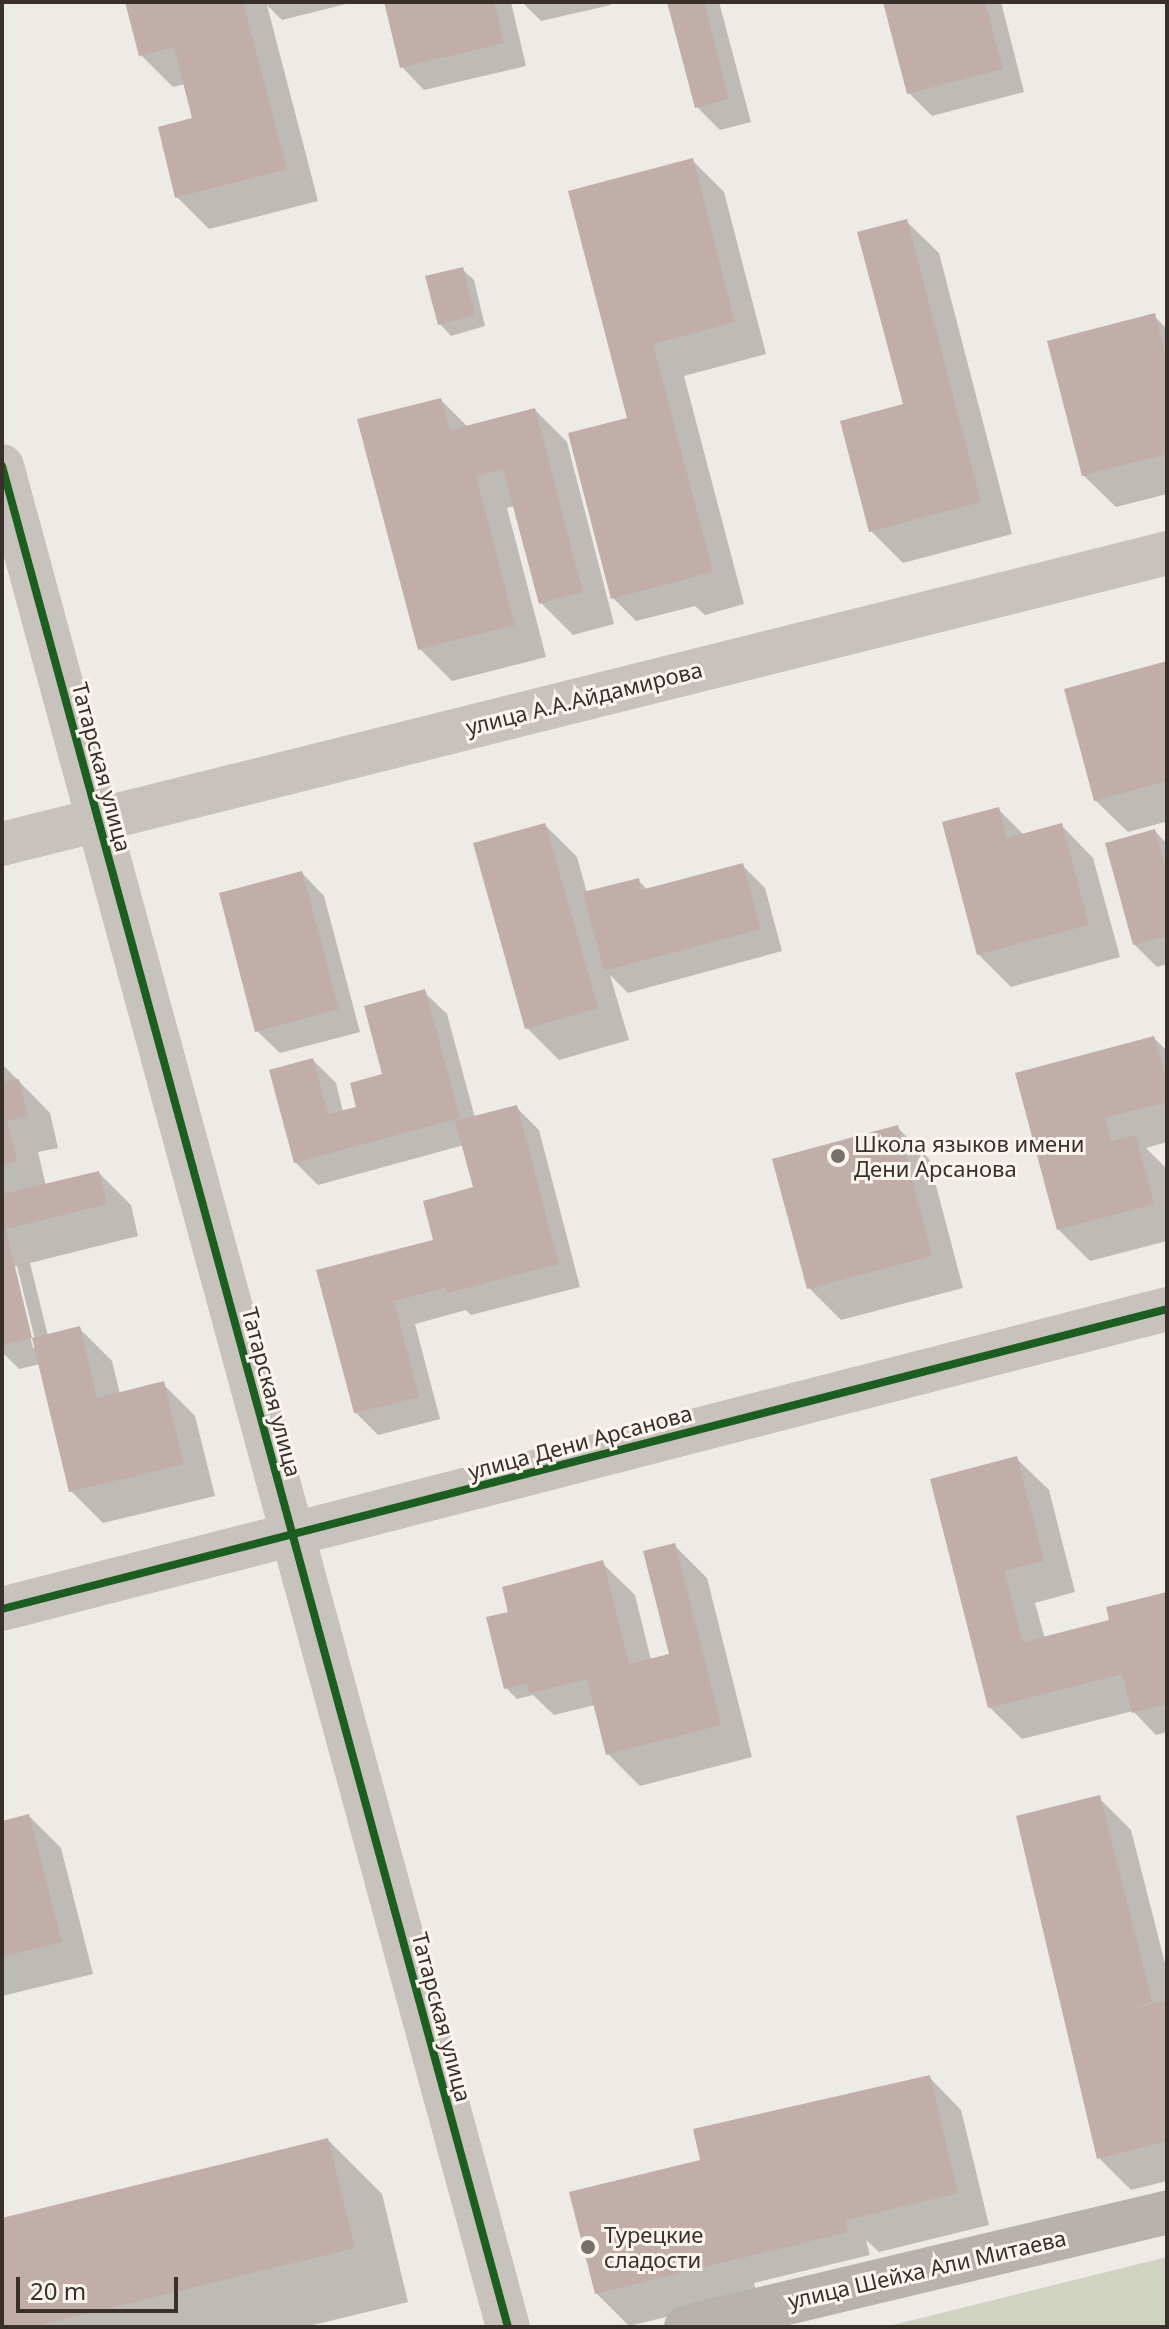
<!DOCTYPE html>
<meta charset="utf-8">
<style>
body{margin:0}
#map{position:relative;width:1169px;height:2329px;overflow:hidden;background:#eeeae5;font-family:"Noto Sans",sans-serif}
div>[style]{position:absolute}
.green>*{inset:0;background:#d0d3c0}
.shadow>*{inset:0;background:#0003}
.building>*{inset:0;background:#c1aea8}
.street>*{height:44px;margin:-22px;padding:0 22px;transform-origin:22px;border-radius:22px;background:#c8c2bd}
.secondary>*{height:44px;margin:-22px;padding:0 22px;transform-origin:22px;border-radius:22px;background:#b8b2ae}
.cycleway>*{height:8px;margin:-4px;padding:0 4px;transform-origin:4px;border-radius:4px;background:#1b5e20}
.dots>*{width:22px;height:22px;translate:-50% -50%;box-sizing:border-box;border:4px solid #faf4ee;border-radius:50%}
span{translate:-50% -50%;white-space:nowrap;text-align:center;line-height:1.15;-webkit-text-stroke:6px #faf4ee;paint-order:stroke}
.street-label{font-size:22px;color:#392f2b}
.poi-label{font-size:22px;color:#392f2b}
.left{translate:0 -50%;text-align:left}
.frame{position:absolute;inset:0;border:4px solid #392f2b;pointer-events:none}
.scale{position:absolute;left:16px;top:2277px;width:162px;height:36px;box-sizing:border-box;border:4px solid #392f2b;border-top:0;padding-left:10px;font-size:24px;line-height:28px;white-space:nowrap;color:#392f2b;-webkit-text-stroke:6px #faf4ee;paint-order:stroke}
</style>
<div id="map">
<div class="green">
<i style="clip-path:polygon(1167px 2257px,1167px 2327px,885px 2327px)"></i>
</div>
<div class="shadow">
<i style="clip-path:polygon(127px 2px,354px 2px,282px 20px,267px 5px,318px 201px,209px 229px,177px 197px,195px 120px,185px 84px,173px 87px,141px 55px)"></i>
<i style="clip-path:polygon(386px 2px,511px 2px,526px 66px,424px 90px,402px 67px)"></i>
<i style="clip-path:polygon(522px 2px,610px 2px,611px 5px,541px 21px)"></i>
<i style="clip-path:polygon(670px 2px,719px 2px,751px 122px,720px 130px,697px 107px)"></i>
<i style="clip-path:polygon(885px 2px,1001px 2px,1024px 92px,932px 116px,909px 93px)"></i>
<i style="clip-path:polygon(692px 160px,724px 192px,766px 354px,684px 376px,744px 604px,705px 615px,695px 606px,636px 621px,613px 598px,630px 419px)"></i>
<i style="clip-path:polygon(906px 221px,939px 253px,1012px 534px,903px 563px,871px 531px,905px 406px)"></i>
<i style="clip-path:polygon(462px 269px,474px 280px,485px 326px,451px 336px,440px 324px)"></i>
<i style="clip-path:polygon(1154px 316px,1167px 329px,1167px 494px,1116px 507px,1083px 475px)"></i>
<i style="clip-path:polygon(441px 400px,468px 427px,535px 410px,567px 442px,614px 624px,573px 635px,541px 603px,515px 506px,507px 508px,546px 657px,452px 681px,420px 649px)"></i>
<i style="clip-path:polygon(1167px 663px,1167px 828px,1165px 822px,1128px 832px,1095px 800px)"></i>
<i style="clip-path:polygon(998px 809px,1024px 835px,1061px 825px,1093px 858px,1120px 957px,1011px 987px,978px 954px)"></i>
<i style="clip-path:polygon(545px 825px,577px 857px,587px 893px,638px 880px,648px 890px,742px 865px,765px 888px,782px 951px,628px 993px,610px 975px,629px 1040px,559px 1060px,527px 1028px)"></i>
<i style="clip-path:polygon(1155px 831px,1167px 844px,1167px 964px,1157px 967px,1134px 944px)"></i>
<i style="clip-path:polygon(302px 873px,324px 896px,360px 1032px,280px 1053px,257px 1031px)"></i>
<i style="clip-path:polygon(424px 992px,447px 1014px,475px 1118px,516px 1107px,539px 1130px,580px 1287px,471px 1315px,466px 1310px,415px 1324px,440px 1419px,378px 1435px,355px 1412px,319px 1272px,435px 1241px,475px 1189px,464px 1145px,318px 1185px,295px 1162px,313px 1060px,336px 1083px,343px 1112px,358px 1108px,385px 1075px)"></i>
<i style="clip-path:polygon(1154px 1038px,1167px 1051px,1167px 1142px,1146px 1148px,1167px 1169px,1167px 1241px,1090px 1261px,1058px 1229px,1017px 1075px)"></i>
<i style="clip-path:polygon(evenodd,2px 1064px,50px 1113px,58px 1148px,38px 1152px,46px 1186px,99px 1173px,131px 1205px,138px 1236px,30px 1263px,48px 1336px,80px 1329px,112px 1361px,120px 1394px,163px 1384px,195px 1416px,215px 1496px,103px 1523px,71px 1491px,40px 1364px,19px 1369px,2px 1352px,2px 1064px,13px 1266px,17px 1266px,37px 1348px,33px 1348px,13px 1266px)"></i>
<i style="clip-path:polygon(897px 1127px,929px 1159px,963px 1288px,841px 1320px,809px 1288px)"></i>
<i style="clip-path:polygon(1016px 1458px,1049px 1490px,1075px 1592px,1035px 1603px,1045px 1639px,1111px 1622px,1167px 1594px,1167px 1732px,1156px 1735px,1133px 1711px,1022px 1739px,989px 1707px,932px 1480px)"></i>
<i style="clip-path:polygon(675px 1546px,707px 1578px,752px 1757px,640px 1786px,608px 1754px,595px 1705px,554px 1715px,533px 1695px,517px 1699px,506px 1688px,507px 1614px,602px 1563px,635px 1595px,651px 1660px,672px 1655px)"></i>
<i style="clip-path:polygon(1099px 1798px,1131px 1830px,1167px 1971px,1167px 2181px,1131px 2190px,1099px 2158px)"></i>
<i style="clip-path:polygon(29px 1816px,61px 1848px,93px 1974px,2px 1996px,2px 1823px)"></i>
<i style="clip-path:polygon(929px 2077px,961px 2110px,989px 2225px,879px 2252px,866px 2240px,870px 2255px,754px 2283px,757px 2295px,629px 2326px,596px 2293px,703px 2161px,695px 2131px)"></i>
<i style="clip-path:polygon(328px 2140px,382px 2194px,408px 2302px,305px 2327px,2px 2327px,2px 2220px)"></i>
</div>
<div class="building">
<i style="clip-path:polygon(125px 2px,243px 2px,287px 169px,175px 198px,158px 127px,192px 118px,174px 47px,139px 56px)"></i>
<i style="clip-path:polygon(384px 2px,494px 2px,504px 43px,400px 68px)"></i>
<i style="clip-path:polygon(667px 2px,704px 2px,729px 99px,695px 108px)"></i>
<i style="clip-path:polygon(883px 2px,985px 2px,1003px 69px,907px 94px)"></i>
<i style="clip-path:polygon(693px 158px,735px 322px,653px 344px,713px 572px,611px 599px,568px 433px,627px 418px,568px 191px)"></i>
<i style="clip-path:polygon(907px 219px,981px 502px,869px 532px,840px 421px,903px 404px,857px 232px)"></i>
<i style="clip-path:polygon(463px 267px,475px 315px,438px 325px,425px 276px)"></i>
<i style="clip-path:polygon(1155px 313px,1167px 362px,1167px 454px,1082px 476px,1047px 341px)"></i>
<i style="clip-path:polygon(441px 398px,450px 430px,535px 408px,583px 592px,539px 604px,503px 469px,476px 476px,515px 625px,418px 650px,357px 419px)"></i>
<i style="clip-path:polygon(1167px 661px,1167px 781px,1094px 801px,1064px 689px)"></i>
<i style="clip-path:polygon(999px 807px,1007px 838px,1062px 823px,1089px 925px,977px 955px,942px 822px)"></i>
<i style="clip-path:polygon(545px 823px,598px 1008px,525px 1029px,473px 843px)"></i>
<i style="clip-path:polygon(1155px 829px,1167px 874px,1167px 936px,1133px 945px,1105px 843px)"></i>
<i style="clip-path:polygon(743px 863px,761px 929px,604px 971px,583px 892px,639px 878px,641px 890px)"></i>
<i style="clip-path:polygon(302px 871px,339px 1009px,255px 1032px,219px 893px)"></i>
<i style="clip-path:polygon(425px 989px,460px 1118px,294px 1163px,269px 1070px,313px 1058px,328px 1114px,356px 1107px,350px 1083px,382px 1074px,364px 1006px)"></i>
<i style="clip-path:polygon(1154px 1036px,1167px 1084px,1167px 1102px,1105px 1118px,1111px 1141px,1136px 1135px,1154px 1204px,1057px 1230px,1015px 1073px)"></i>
<i style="clip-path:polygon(19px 1079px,28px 1116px,7px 1121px,17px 1161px,2px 1165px,2px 1082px)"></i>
<i style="clip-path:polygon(517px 1105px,559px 1264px,447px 1293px,445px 1288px,394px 1301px,419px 1397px,354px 1413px,316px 1270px,433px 1240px,423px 1201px,473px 1187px,455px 1121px)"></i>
<i style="clip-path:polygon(898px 1125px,932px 1256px,807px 1289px,772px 1159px)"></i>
<i style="clip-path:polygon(99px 1171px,107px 1204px,6px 1229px,32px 1338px,80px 1326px,97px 1398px,164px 1381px,184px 1464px,69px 1492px,32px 1338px,2px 1346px,2px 1194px)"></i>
<i style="clip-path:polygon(1017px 1456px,1044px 1561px,1004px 1571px,1023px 1642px,1109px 1620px,1106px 1607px,1167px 1592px,1167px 1704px,1132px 1713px,1122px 1674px,988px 1708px,930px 1479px)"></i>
<i style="clip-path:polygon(675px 1543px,721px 1725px,606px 1755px,587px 1679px,529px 1694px,527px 1683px,504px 1689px,486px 1617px,508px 1612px,502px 1587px,603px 1560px,629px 1664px,669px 1654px,643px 1551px)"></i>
<i style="clip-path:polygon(1100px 1795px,1152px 2002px,1122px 2011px,1167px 2000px,1167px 2141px,1097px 2159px,1016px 1816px)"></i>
<i style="clip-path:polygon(29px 1814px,62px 1942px,2px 1957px,2px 1821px)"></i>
<i style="clip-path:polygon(930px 2075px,958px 2193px,845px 2221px,848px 2232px,595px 2294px,569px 2192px,700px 2160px,693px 2129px)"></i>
<i style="clip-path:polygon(328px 2138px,355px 2248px,33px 2327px,2px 2327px,2px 2218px)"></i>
</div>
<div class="street">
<i style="left:2px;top:466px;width:1929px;rotate:74.79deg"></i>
<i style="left:2px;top:844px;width:1201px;rotate:-14.02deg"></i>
<i style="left:2px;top:1609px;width:1203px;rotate:-14.44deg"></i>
</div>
<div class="secondary">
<i style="left:686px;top:2327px;width:495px;rotate:-13.4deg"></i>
</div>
<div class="cycleway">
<i style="left:2px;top:466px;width:1929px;rotate:74.79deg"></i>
<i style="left:2px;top:1609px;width:1203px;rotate:-14.44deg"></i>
</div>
<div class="dots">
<i style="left:838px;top:1156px;background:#78706c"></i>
<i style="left:588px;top:2247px;background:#78706c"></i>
</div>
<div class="street-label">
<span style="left:584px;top:698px;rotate:-14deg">улица А.А.Айдамирова</span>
<span style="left:102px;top:767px;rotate:75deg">Татарская улица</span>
<span style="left:272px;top:1392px;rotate:75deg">Татарская улица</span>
<span style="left:580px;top:1442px;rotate:-15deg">улица Дени Арсанова</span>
<span style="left:442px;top:2017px;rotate:75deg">Татарская улица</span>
<span style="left:927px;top:2269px;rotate:-13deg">улица Шейха Али Митаева</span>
</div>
<div class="poi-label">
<span class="left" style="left:854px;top:1156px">Школа языков имени<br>Дени Арсанова</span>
<span class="left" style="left:604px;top:2247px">Турецкие<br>сладости</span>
</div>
<div class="frame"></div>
<div class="scale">20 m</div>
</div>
